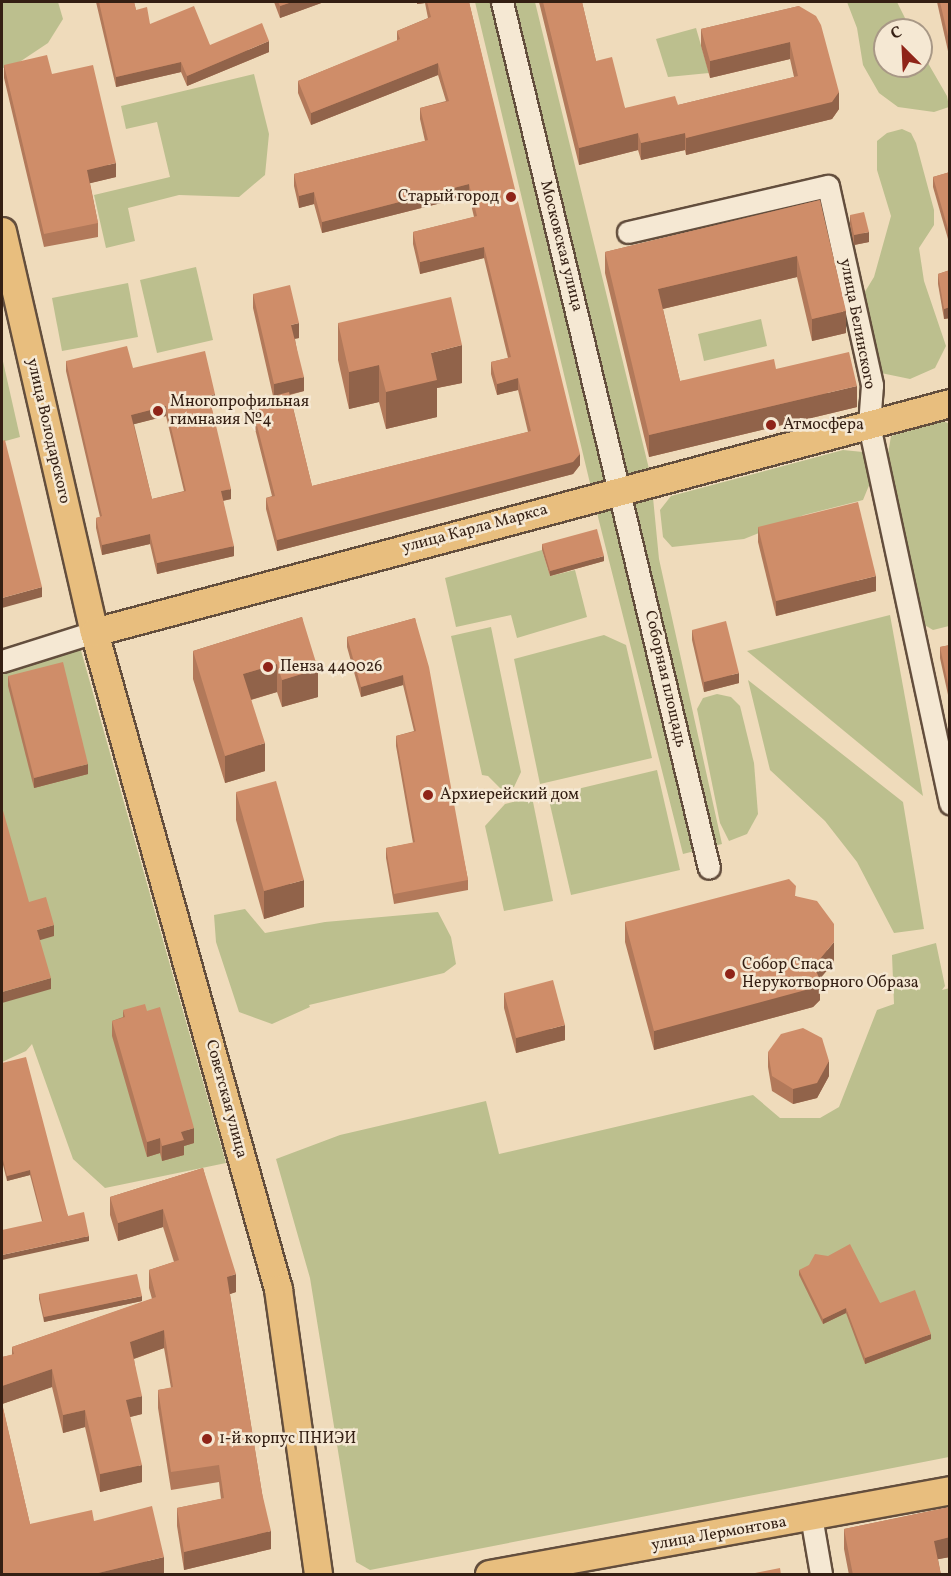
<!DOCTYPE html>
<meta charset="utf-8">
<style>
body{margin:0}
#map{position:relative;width:951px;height:1576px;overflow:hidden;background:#efdbbb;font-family:Vollkorn,serif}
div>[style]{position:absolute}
.green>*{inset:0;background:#bcbf8e}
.roads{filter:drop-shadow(2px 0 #634e3d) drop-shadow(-2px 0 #634e3d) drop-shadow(0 2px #634e3d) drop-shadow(0 -2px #634e3d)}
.minor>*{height:21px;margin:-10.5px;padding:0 10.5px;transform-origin:10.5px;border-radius:10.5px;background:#f5e8d3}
.major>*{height:27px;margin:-13.5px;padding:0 13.5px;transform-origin:13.5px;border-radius:13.5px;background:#e8be7e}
.wall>*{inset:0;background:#b2795a}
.shaded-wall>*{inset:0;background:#91634a}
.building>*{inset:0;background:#cf8d69}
.dots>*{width:16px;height:16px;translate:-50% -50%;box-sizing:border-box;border:3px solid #f5e8d3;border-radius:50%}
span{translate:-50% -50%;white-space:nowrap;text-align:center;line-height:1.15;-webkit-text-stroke:5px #f5e8d3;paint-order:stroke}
.poi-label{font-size:16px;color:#341f13}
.right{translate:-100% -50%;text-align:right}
.left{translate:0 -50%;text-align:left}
.street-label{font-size:16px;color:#341f13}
.frame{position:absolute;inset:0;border:3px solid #341f13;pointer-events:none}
.north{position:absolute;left:873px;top:18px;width:60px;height:60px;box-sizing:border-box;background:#f5e8d3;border:2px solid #a89886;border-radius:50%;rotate:336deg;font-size:16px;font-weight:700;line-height:24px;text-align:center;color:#341f13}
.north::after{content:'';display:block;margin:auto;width:21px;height:27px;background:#8f2418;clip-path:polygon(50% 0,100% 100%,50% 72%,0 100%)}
</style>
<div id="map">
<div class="green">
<i style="clip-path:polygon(2px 2px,58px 2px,63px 19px,48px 43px,12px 67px,2px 68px)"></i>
<i style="clip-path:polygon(475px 2px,535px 2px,651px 477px,659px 559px,722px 844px,683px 854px,599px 521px)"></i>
<i style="clip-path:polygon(847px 2px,897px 2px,911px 30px,885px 30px,885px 66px,921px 66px,921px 51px,947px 96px,949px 107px,934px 112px,898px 107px,879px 93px,863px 65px,857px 28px)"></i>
<i style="clip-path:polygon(696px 28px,709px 73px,668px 77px,656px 39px)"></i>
<i style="clip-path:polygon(254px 74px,269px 134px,265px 175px,239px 197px,179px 195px,128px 208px,135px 241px,106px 248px,94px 195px,170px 177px,157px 122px,126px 129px,121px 106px)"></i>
<i style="clip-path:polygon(902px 129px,911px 133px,916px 143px,934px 210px,934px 225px,919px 248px,924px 281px,946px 346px,935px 368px,910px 379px,881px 373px,874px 362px,863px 295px,874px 277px,891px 216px,877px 170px,877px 141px,887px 133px)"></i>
<i style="clip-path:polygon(196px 267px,213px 340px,157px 353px,140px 280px)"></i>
<i style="clip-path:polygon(128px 283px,138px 337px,62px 351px,52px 298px)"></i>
<i style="clip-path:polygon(761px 319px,767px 346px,704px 361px,698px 334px)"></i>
<i style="clip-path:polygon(2px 357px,20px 437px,2px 442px)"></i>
<i style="clip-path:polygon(944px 421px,949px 424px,949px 626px,933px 630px,923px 624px,887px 460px,891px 436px)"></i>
<i style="clip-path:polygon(843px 450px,863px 452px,870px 483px,863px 500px,804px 515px,744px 539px,672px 547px,663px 537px,660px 510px,671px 496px)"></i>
<i style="clip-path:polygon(542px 550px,550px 576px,575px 570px,587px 617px,517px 638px,511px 615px,456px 627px,445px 578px)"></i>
<i style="clip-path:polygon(890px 615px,923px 796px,747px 651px)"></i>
<i style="clip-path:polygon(491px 627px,521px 772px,514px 787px,501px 789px,488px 776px,482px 775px,451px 636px)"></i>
<i style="clip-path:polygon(604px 635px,626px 645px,652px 758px,540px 784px,514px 659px)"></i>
<i style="clip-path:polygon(80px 647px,226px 1163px,105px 1188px,73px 1159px,32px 1044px,26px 1051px,2px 1062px,2px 667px)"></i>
<i style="clip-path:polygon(748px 680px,903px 802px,924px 929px,894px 933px,857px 862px,825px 821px,770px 770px)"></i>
<i style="clip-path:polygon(717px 694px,731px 697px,740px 706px,754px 763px,758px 814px,747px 834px,729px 841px,720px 823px,697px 709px,703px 698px)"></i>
<i style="clip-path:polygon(657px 770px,680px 870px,571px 895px,548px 796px)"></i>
<i style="clip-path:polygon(532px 797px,553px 901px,504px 911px,485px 826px,505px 804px)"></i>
<i style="clip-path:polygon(245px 909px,265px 933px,325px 922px,438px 912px,451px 937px,456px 964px,444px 973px,309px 1005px,310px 1007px,272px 1024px,239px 1012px,216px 942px,214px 915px)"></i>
<i style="clip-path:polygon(936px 943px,945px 986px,942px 990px,950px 988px,949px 1457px,370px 1570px,356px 1562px,310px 1278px,276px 1159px,340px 1135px,486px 1101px,499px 1154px,753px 1095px,780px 1118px,820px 1118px,839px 1107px,877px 1010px,894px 1004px,892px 955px)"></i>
</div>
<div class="roads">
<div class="minor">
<i style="left:502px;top:2px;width:890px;rotate:76.56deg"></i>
<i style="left:628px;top:232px;width:205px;rotate:-13deg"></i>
<i style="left:828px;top:186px;width:204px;rotate:77.5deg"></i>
<i style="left:872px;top:385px;width:40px;rotate:94.3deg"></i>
<i style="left:869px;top:425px;width:387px;rotate:77.9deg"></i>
<i style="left:2px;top:661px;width:96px;rotate:-17.5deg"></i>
<i style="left:811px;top:1516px;width:59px;rotate:80.2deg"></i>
</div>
<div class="major">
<i style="left:2px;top:231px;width:411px;rotate:77.1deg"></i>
<i style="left:94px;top:632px;width:682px;rotate:74.35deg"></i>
<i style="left:278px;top:1289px;width:288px;rotate:82deg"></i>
<i style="left:94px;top:632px;width:886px;rotate:-14.98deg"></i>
<i style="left:489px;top:1574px;width:469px;rotate:-10.3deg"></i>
</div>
</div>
<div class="wall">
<i style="clip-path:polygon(96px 2px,134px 2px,136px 10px,150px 24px,210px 45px,269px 52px,187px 86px,181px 72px,116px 87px)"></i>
<i style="clip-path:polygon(274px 2px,324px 2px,280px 18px)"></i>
<i style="clip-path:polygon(417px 2px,469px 2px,580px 465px,573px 474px,277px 551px,266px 509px,266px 498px,272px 496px,251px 413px,251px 402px,273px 396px,253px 308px,253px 294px,299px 338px,295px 339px,304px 391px,290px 395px,312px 486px,528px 432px,518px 390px,497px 395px,491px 374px,491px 362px,508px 358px,484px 258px,420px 274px,413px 244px,413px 232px,474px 217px,469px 196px,322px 233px,314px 204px,299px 208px,294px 186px,294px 174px,425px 141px,420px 119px,420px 108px,446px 101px,438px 75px,311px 125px,298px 93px,298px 81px,397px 41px,397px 31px,428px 18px,425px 3px,417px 4px)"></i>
<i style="clip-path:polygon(539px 2px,582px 2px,596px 61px,625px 108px,678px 105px,794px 77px,790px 59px,710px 78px,701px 46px,701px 29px,799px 6px,839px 109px,832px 119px,686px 155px,685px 150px,641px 160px,638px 150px,579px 165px)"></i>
<i style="clip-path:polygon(937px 2px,950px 2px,950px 60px)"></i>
<i style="clip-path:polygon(4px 65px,52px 74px,116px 177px,90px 183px,98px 223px,98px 237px,44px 247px,4px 78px)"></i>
<i style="clip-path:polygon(950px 172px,950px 238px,948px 239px,933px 187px,933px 177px)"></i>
<i style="clip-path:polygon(820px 200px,846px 333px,812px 341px,797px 277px,663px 309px,680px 381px,776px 369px,857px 407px,649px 457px,605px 273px,605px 252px)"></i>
<i style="clip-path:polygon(850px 215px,869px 242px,854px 245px,850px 225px)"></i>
<i style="clip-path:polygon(950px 270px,950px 318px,944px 319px,938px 284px,938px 274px)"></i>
<i style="clip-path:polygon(338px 323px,462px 383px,437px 388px,437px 417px,386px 429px,379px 402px,349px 409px,338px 360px)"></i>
<i style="clip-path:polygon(evenodd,66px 361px,133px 368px,215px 405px,211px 405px,231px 499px,223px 501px,234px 556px,157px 574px,150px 544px,102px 555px,96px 528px,96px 518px,100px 517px,66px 371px,66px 361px,166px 416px,184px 491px,152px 499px,134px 424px,166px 416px)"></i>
<i style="clip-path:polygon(758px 527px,876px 591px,776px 616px,758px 542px)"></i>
<i style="clip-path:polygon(542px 544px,604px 561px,550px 576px,542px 550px)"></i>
<i style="clip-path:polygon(302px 617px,318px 697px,282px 707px,277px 692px,251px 700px,265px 771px,225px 783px,193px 679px,193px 651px)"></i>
<i style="clip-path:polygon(415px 618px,468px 880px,468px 890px,394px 904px,386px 858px,386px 848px,413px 843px,396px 746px,396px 736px,414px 731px,403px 685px,361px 697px,347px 647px,347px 637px)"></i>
<i style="clip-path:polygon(692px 630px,739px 683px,704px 692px,692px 640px)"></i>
<i style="clip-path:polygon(950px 645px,950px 704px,940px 658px,940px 647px)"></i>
<i style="clip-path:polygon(8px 676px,88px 774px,34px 788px,8px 686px)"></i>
<i style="clip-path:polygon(236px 792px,304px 907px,264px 919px,236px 820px)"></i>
<i style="clip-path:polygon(796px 896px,834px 962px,819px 979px,820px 1000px,813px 1007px,654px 1050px,625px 942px,625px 922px)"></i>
<i style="clip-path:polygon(504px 993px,565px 1040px,516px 1053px,504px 1008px)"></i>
<i style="clip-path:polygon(123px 1010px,194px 1143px,184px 1146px,184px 1155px,162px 1161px,160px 1153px,147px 1157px,112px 1036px,112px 1021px,123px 1017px)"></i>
<i style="clip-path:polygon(768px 1052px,829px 1076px,817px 1098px,793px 1104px,772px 1091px,768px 1067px)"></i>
<i style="clip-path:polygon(2px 1063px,68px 1216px,89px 1241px,42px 1221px,30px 1175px,7px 1181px,2px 1161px)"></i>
<i style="clip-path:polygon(203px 1168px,236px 1292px,230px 1294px,271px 1549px,184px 1570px,177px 1526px,177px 1508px,221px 1499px,219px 1482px,171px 1490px,158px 1408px,158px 1390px,171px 1388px,164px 1348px,134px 1359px,142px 1414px,130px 1417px,142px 1482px,100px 1492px,85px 1427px,63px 1433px,52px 1387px,2px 1404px,30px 1524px,94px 1521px,164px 1575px,2px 1575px,2px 1357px,12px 1355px,12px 1347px,152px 1299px,149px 1288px,149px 1270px,174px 1262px,163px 1227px,118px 1241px,110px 1215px,110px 1197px)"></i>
<i style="clip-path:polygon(799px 1270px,880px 1303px,931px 1339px,865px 1364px,846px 1313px,823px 1324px,799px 1275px)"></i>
<i style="clip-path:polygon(39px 1294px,142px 1301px,44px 1322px,39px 1299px)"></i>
<i style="clip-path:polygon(950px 1507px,950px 1557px,938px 1559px,941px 1575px,849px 1575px,844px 1549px,844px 1529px)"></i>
</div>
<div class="shaded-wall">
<i style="clip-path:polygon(292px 2px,324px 2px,280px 18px,280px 6px)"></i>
<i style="clip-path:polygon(417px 2px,425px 2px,425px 3px,417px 4px)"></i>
<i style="clip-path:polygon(269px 41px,269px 52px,187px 86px,187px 76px)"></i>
<i style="clip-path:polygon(790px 42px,790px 59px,710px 78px,710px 61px)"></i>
<i style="clip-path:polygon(181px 62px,181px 72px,116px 87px,116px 77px)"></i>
<i style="clip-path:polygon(438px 63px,438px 75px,311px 125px,311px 113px)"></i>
<i style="clip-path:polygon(839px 92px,839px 109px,832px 119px,686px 155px,686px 138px)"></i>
<i style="clip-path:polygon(638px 133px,638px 150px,579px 165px,579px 148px)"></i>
<i style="clip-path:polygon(685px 133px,685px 150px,641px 160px,641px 143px)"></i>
<i style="clip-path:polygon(116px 163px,116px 177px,87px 184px,87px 170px)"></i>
<i style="clip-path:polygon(469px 184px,469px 196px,322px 233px,322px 222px)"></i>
<i style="clip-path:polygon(314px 192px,314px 204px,299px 208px,299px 196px)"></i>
<i style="clip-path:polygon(950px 228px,950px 238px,948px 239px,948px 229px)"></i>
<i style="clip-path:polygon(869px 232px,869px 242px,854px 245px,854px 235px)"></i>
<i style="clip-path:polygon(484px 247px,484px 258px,420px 274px,420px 262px)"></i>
<i style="clip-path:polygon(797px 256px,797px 277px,658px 310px,658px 289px)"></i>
<i style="clip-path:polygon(950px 307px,950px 318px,944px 319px,944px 309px)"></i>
<i style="clip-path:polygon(846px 311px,846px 333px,812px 341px,812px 319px)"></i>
<i style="clip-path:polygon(299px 323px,299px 338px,291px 339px,291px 325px)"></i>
<i style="clip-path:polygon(462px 345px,462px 383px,437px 388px,437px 417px,386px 429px,386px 392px,431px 353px)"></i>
<i style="clip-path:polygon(379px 365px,379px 402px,349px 409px,349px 372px)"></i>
<i style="clip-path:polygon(304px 377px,304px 391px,274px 398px,274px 384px)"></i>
<i style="clip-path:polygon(518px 378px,518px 390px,497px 395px,497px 384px)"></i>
<i style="clip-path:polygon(857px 386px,857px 407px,649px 457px,649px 435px)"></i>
<i style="clip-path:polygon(215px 394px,215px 405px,209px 406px,209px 396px)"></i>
<i style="clip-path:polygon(166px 406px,166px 416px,131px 425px,131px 415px)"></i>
<i style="clip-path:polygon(580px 454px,580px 465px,573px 474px,277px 551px,277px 540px)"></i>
<i style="clip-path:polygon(231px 489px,231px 499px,221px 501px,221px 491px)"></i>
<i style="clip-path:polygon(150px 534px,150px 544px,102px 555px,102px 545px)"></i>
<i style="clip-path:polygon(234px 546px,234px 556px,157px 574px,157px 563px)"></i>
<i style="clip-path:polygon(604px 556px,604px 561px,550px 576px,550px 571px)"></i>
<i style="clip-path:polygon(876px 576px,876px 591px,776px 616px,776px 601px)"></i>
<i style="clip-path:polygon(42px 587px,42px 597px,2px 608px,2px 598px)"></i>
<i style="clip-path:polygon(277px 664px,277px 692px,243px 702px,243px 674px)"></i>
<i style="clip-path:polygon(318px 669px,318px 697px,282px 707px,282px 680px)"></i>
<i style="clip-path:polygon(739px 673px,739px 683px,704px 692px,704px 682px)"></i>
<i style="clip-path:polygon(403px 675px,403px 685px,361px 697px,361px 687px)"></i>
<i style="clip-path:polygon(265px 743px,265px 771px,225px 783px,225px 756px)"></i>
<i style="clip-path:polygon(88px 764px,88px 774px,34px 788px,34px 778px)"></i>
<i style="clip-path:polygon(304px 880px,304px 907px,264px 919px,264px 891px)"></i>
<i style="clip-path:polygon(54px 925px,54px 936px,37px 941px,37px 930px)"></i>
<i style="clip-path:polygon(834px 942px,834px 962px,814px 986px,814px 966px)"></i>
<i style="clip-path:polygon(51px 978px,51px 989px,2px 1003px,2px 992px)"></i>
<i style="clip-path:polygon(820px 980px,820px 1000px,813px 1007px,654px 1050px,654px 1031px)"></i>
<i style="clip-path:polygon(565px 1025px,565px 1040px,516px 1053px,516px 1038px)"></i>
<i style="clip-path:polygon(829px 1061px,829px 1076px,817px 1098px,793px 1104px,793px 1089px)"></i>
<i style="clip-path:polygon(194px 1128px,194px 1143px,184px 1146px,184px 1155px,162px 1161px,162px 1146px,181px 1132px)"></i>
<i style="clip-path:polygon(160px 1138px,160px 1153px,147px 1157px,147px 1142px)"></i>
<i style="clip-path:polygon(30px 1170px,30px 1175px,7px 1181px,7px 1176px)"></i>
<i style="clip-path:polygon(163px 1209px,163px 1227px,118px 1241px,118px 1223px)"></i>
<i style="clip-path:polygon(89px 1236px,89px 1241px,2px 1260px,2px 1255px)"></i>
<i style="clip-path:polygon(236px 1274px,236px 1292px,227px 1295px,227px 1277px)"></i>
<i style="clip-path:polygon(142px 1296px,142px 1301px,44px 1322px,44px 1317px)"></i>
<i style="clip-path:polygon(846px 1308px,846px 1313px,823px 1324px,823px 1319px)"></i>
<i style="clip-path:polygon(164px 1330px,164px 1348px,130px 1360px,130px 1342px)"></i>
<i style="clip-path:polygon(931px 1334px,931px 1339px,865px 1364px,865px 1358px)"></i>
<i style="clip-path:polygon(52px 1369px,52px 1387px,2px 1404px,2px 1386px)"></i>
<i style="clip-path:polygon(142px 1396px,142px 1414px,126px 1418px,126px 1400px)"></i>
<i style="clip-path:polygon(85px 1410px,85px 1427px,63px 1433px,63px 1415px)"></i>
<i style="clip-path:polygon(142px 1465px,142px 1482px,100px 1492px,100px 1474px)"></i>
<i style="clip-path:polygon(271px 1531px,271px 1549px,184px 1570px,184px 1552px)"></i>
<i style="clip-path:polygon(950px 1537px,950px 1557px,934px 1560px,934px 1541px)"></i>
<i style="clip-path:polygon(164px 1557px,164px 1575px,90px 1575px)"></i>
</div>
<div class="building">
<i style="clip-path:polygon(99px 2px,134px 2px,136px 10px,147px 7px,150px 24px,194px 6px,210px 45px,262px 23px,269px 41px,187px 76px,181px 62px,116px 77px)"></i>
<i style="clip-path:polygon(278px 2px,292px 2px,280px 6px)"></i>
<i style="clip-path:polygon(427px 2px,469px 2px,580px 454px,573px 462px,277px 540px,266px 498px,275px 496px,251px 402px,289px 392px,312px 486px,531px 431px,518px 378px,497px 384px,491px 362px,511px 357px,484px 247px,420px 262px,413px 232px,477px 216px,469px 184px,322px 222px,314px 192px,299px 196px,294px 174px,428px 140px,420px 108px,449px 101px,438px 63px,311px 113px,298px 81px,400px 39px,397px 31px,431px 17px)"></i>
<i style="clip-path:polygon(543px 2px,582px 2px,596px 61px,612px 57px,625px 108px,675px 96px,678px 105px,798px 76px,790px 42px,710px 61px,701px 29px,799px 6px,816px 16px,821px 25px,839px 92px,832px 102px,686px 138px,685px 133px,641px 143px,638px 133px,579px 148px)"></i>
<i style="clip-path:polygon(940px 2px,950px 2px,950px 45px)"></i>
<i style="clip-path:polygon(47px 55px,52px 74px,93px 65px,116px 163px,87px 170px,98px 223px,44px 234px,4px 65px)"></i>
<i style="clip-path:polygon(950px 172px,950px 228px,948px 229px,933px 177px)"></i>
<i style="clip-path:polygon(820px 200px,846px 311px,812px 319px,797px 256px,658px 289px,680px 381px,774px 359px,776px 369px,849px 352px,857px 386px,649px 435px,605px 252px)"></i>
<i style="clip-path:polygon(864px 212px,869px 232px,854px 235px,850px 215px)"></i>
<i style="clip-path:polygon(950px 270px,950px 307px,944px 309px,938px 274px)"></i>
<i style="clip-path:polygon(290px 285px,299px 323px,291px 325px,304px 377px,274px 384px,253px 294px)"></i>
<i style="clip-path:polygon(451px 297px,462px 345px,431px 353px,437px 380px,386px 392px,379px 365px,349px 372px,338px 323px)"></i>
<i style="clip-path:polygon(evenodd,127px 346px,133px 368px,205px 351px,215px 394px,209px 396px,231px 489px,221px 491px,234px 546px,157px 563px,150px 534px,102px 545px,96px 518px,102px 516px,66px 361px,127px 346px,166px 406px,186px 491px,152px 499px,131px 415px,166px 406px)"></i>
<i style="clip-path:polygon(5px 440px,42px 587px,2px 598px,2px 441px)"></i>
<i style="clip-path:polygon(858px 502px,876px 576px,776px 601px,758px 527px)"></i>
<i style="clip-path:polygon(597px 529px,604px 556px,550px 571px,542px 544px)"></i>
<i style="clip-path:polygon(302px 617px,318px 669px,282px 680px,277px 664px,243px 674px,265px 743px,225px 756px,193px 651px)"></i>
<i style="clip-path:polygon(415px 618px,429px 667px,468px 880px,394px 894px,386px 848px,415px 842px,396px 736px,416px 731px,403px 675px,361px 687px,347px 637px)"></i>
<i style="clip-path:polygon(726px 621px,739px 673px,704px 682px,692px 630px)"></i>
<i style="clip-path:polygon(950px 645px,950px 693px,940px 647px)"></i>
<i style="clip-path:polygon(63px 662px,88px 764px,34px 778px,8px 676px)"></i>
<i style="clip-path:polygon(276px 781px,304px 880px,264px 891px,236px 792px)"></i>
<i style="clip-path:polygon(2px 807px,29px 902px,46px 897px,54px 925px,37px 930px,51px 978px,2px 992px)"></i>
<i style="clip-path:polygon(789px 879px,796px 886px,795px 896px,817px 901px,834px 924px,834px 942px,814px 966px,820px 980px,813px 988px,654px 1031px,625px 922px)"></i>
<i style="clip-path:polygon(553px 980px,565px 1025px,516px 1038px,504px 993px)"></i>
<i style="clip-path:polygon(145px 1004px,147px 1011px,160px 1007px,194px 1128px,181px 1132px,184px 1140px,162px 1146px,160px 1138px,147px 1142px,112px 1021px,125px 1017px,123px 1010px)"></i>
<i style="clip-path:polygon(803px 1028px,822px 1038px,829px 1061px,817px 1083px,793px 1089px,772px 1076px,768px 1052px,781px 1034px)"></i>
<i style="clip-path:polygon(26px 1057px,68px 1216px,84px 1212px,89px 1236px,2px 1255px,2px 1230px,43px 1221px,30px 1170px,7px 1176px,2px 1156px,2px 1063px)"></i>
<i style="clip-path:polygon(203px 1168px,236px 1274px,227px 1277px,262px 1493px,271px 1531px,184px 1552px,177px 1508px,224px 1498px,219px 1465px,171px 1472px,158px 1390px,173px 1387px,164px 1330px,130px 1342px,142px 1396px,126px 1400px,142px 1465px,100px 1474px,85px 1410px,63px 1415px,52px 1369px,2px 1386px,2px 1357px,14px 1354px,12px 1347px,156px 1297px,149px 1270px,179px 1260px,163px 1209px,118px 1223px,110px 1197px)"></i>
<i style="clip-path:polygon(850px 1244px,880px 1303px,915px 1290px,931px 1334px,865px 1358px,846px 1308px,823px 1319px,799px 1270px,809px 1265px,815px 1254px,828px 1256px)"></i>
<i style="clip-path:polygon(137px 1274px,142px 1296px,44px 1317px,39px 1294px)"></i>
<i style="clip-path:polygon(2px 1403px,30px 1524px,92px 1510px,94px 1521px,152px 1506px,164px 1557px,90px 1575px,2px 1575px)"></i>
<i style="clip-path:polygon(950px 1507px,950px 1537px,934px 1541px,941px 1575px,853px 1575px,844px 1529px)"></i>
<i style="clip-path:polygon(780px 1568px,781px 1575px,745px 1575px)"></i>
</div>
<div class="dots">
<i style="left:511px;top:197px;background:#8f2418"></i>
<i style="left:158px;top:411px;background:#8f2418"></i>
<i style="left:771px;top:425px;background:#8f2418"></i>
<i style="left:268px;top:667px;background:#8f2418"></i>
<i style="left:428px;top:795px;background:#8f2418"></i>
<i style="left:730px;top:974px;background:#8f2418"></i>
<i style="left:207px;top:1439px;background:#8f2418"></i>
</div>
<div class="poi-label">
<span class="right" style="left:499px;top:197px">Старый город</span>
<span class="left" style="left:170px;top:411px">Многопрофильная<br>гимназия №4</span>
<span class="left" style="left:783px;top:425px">Атмосфера</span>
<span class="left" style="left:280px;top:667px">Пенза 440026</span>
<span class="left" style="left:440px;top:795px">Архиерейский дом</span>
<span class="left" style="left:742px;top:974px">Собор Спаса<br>Нерукотворного Образа</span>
<span class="left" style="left:219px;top:1439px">1-й корпус ПНИЭИ</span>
</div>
<div class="street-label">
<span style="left:561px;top:246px;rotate:76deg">Московская улица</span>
<span style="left:857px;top:324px;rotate:79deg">улица Белинского</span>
<span style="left:48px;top:431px;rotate:77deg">улица Володарского</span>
<span style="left:475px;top:529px;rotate:-15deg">улица Карла Маркса</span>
<span style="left:665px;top:679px;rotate:77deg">Соборная площадь</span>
<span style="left:226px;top:1099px;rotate:75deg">Советская улица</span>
<span style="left:719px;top:1534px;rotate:-10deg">улица Лермонтова</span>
</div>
<div class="frame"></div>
<div class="north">С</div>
</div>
